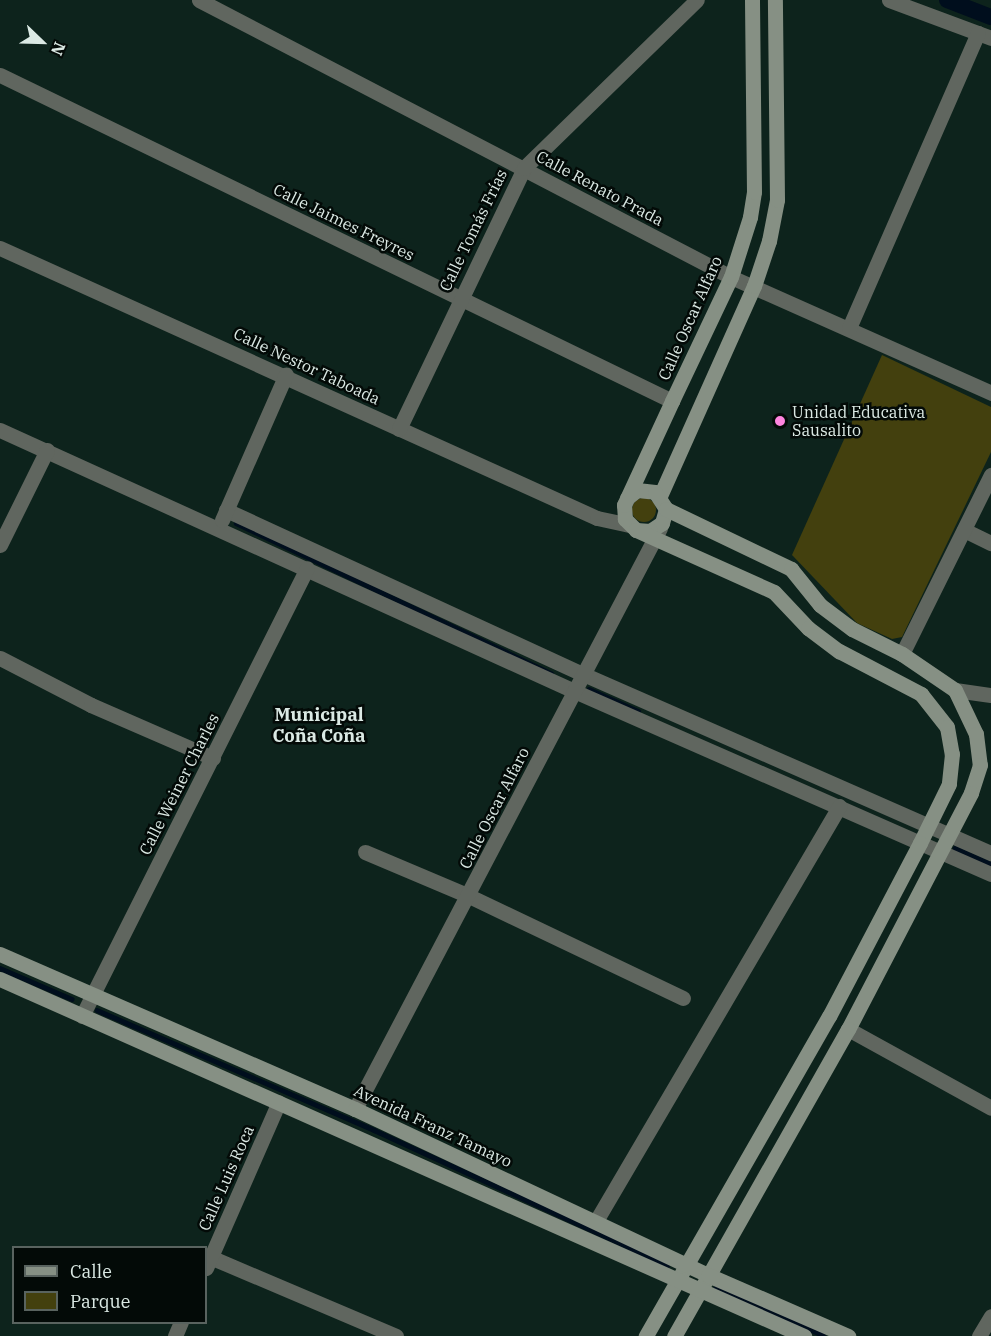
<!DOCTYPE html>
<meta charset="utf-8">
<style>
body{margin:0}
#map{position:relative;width:991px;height:1336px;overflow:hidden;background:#0d231c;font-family:"IBM Plex Serif",serif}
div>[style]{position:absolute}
.green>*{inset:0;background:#43400e}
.round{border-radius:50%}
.stream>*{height:4.5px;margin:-2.25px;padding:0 2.25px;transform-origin:2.25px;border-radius:2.25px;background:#000e1d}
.canal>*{height:16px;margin:-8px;padding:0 8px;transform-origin:8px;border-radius:8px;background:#000e1d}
.street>*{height:15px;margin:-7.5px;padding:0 7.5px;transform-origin:7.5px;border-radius:7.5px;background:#60665f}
.secondary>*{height:15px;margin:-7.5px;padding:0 7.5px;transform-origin:7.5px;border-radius:7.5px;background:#869084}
.dots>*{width:16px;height:16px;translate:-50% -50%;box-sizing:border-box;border:3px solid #030a07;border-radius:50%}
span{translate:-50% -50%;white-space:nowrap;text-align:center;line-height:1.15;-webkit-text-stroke:5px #030a07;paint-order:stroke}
.street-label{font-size:16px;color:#dbe9e4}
.poi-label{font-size:16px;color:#dbe9e4}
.left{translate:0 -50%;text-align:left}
.neighbourhood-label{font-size:18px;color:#dbe9e4;font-weight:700}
.legend{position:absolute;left:12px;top:1246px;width:195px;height:78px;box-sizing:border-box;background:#030a07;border:2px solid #59635f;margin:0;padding:8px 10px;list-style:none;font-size:18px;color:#dbe9e4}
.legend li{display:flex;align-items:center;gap:12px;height:30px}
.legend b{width:30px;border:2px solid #59635f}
.north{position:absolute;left:12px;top:12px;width:60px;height:60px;-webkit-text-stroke:4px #030a07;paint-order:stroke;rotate:113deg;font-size:16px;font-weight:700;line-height:24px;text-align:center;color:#dbe9e4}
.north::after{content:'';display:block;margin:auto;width:21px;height:27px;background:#dbe9e4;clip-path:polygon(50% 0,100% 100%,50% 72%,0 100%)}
</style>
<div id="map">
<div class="green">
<i style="clip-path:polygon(882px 355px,991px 407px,991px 452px,902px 637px,892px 639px,857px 623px,792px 555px)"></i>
<i class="round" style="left:632px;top:498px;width:24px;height:24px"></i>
</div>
<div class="stream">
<i style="left:236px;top:523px;width:349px;rotate:25.5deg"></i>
<i style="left:589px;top:689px;width:54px;rotate:24.2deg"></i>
<i style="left:955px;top:848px;width:39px;rotate:24deg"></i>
<i style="left:0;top:968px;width:78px;rotate:23.3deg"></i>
<i style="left:97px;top:1010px;width:302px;rotate:23.4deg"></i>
<i style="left:374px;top:1130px;width:323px;rotate:24.7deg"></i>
<i style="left:716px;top:1287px;width:117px;rotate:24.2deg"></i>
</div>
<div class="canal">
<i style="left:947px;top:0;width:47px;rotate:21.1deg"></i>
</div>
<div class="street">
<i style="left:199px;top:0;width:600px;rotate:27.5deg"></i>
<i style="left:731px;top:277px;width:285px;rotate:24deg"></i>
<i style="left:889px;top:0;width:109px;rotate:20.4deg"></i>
<i style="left:0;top:75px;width:747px;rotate:25.88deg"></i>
<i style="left:0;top:248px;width:655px;rotate:24.34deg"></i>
<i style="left:597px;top:518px;width:34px;rotate:12deg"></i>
<i style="left:849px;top:328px;width:322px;rotate:-66.4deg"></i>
<i style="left:399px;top:429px;width:289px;rotate:-64.4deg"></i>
<i style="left:524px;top:168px;width:241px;rotate:-44.2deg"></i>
<i style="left:0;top:430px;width:631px;rotate:24.45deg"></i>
<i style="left:574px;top:691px;width:455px;rotate:23.7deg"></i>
<i style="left:226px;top:510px;width:393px;rotate:24.7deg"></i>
<i style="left:583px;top:674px;width:446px;rotate:23.7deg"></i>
<i style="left:222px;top:520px;width:159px;rotate:-66.3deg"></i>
<i style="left:964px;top:530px;width:30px;rotate:26deg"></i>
<i style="left:0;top:545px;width:106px;rotate:-63.7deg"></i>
<i style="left:902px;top:654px;width:200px;rotate:-63.6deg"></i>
<i style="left:0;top:658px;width:102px;rotate:27.3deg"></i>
<i style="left:91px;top:705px;width:133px;rotate:23.5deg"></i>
<i style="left:955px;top:690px;width:36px;rotate:8deg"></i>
<i style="left:365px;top:852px;width:113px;rotate:22.9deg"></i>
<i style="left:469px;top:896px;width:237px;rotate:25.5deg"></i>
<i style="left:82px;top:1016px;width:501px;rotate:-63.33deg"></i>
<i style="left:848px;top:1029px;width:163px;rotate:28.9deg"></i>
<i style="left:355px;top:1109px;width:656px;rotate:-62.3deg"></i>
<i style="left:596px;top:1221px;width:481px;rotate:-59.6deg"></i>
<i style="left:210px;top:1257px;width:202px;rotate:23deg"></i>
<i style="left:206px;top:1268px;width:181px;rotate:-66.3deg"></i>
<i style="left:175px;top:1336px;width:15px;rotate:-67deg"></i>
<i style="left:979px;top:1336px;width:23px;rotate:-59deg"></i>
</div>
<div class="secondary">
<i style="left:660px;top:496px;width:230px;rotate:-65.9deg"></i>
<i style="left:754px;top:286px;width:47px;rotate:-71.6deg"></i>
<i style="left:769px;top:241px;width:42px;rotate:-79deg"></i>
<i style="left:777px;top:200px;width:200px;rotate:-90.6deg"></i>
<i style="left:627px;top:498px;width:13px;rotate:-39deg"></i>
<i style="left:637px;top:490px;width:18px;rotate:6deg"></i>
<i style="left:655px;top:492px;width:20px;rotate:57deg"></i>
<i style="left:666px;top:509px;width:15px;rotate:106deg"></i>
<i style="left:662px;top:523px;width:14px;rotate:146deg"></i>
<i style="left:650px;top:531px;width:14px;rotate:-176deg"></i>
<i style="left:636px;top:530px;width:16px;rotate:-135deg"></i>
<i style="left:625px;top:519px;width:14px;rotate:-94deg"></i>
<i style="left:624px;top:505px;width:115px;rotate:-65.2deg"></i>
<i style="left:672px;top:401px;width:137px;rotate:-64.6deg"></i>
<i style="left:731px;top:277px;width:63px;rotate:-72.4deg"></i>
<i style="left:750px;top:217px;width:25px;rotate:-81deg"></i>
<i style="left:754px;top:192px;width:192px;rotate:-90.6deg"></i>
<i style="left:666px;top:509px;width:139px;rotate:25.6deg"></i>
<i style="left:791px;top:569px;width:46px;rotate:51.1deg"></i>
<i style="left:820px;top:605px;width:40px;rotate:37deg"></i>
<i style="left:852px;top:629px;width:56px;rotate:26.6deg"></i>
<i style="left:902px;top:654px;width:64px;rotate:34.2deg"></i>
<i style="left:955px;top:690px;width:49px;rotate:64.5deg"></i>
<i style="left:976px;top:734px;width:31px;rotate:83deg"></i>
<i style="left:980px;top:765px;width:29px;rotate:108deg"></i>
<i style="left:971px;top:793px;width:266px;rotate:117.5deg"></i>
<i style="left:848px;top:1029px;width:353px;rotate:119.5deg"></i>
<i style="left:636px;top:530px;width:151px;rotate:24.2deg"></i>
<i style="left:774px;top:592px;width:50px;rotate:46.6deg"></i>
<i style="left:808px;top:628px;width:39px;rotate:37deg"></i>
<i style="left:839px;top:651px;width:93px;rotate:27.7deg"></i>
<i style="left:921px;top:694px;width:42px;rotate:51.8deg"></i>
<i style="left:947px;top:727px;width:27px;rotate:80deg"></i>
<i style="left:952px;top:754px;width:30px;rotate:96deg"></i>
<i style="left:949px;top:784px;width:66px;rotate:116.2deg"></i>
<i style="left:920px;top:843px;width:195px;rotate:117.7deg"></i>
<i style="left:829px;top:1016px;width:369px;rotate:119.8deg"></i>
<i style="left:0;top:954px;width:387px;rotate:23.6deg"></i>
<i style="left:355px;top:1109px;width:390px;rotate:25.2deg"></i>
<i style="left:708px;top:1275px;width:153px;rotate:23.5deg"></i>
<i style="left:0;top:979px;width:880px;rotate:23.94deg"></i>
</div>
<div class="dots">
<i style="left:780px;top:421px;background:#fe85df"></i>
</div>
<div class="street-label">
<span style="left:600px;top:188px;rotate:28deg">Calle Renato Prada</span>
<span style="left:344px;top:222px;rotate:26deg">Calle Jaimes Freyres</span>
<span style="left:473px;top:230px;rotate:-64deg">Calle Tomás Frías</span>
<span style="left:690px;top:318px;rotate:-66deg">Calle Oscar Alfaro</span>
<span style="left:307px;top:366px;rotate:25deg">Calle Nestor Taboada</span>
<span style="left:179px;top:784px;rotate:-63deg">Calle Weiner Charles</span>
<span style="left:494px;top:808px;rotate:-63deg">Calle Oscar Alfaro</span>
<span style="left:433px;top:1126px;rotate:25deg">Avenida Franz Tamayo</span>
<span style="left:226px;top:1178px;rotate:-66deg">Calle Luis Roca</span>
</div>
<div class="poi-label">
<span class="left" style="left:792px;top:421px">Unidad Educativa<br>Sausalito</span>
</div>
<div class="neighbourhood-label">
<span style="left:319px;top:726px">Municipal<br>Coña Coña</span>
</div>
<ul class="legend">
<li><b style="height:8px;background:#869084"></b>Calle</li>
<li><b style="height:16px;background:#43400e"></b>Parque</li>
</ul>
<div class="north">N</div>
</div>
